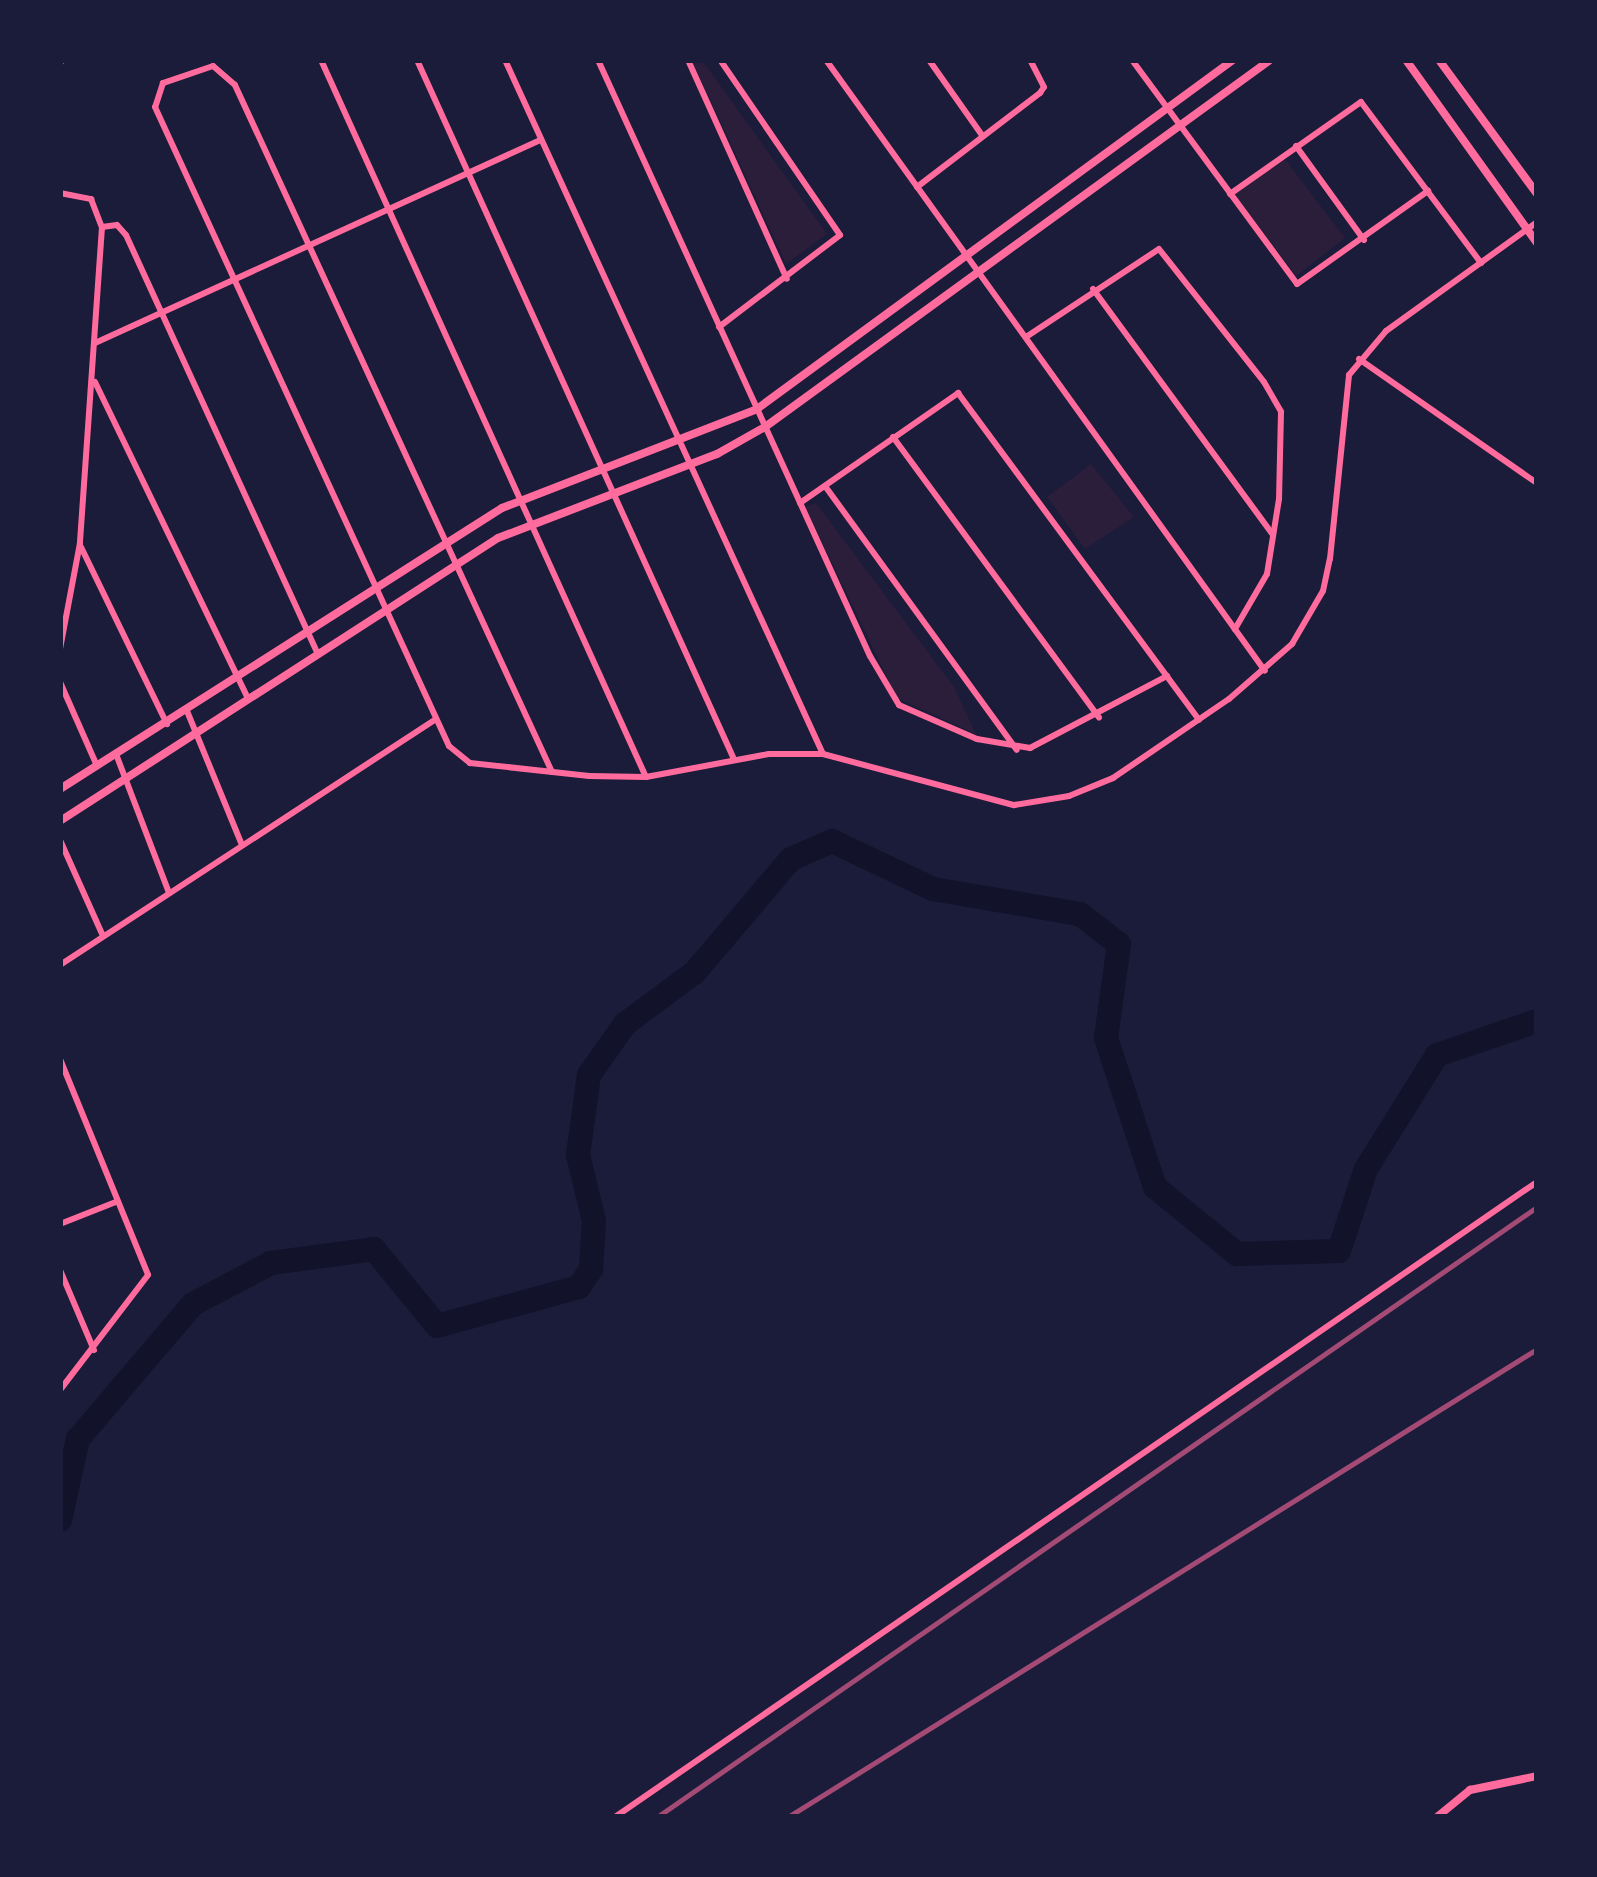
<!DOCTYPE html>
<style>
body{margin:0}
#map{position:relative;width:1597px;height:1877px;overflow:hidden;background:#1b1b3a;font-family:"Sofia Sans Condensed",sans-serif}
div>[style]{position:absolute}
.green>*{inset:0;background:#2a1e3b}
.river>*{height:24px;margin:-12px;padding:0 12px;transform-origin:12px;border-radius:12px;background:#12122b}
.minor>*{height:6px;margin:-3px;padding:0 3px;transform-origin:3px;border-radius:3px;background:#ff6b9d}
.tertiary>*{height:8px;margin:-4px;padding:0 4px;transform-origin:4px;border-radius:4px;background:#ff6b9d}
.rail>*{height:4.5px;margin:-2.25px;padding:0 2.25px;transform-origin:2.25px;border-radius:2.25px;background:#a44b75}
span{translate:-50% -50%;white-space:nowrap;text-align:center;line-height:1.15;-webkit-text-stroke:10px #1b1b3a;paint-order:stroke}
.frame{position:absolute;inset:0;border:63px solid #1b1b3a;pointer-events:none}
</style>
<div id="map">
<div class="green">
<i style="clip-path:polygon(692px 60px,702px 60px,827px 234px,786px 264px)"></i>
<i style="clip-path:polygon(1285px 159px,1345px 238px,1296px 276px,1234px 193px)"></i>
<i style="clip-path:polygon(1091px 464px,1134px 517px,1085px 549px,1047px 497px)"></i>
<i style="clip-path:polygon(816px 503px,954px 687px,976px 734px,897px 698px,805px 507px)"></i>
</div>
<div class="river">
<i style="left:60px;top:1520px;width:83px;rotate:-77.5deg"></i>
<i style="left:78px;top:1439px;width:177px;rotate:-49.6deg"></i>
<i style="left:193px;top:1304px;width:88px;rotate:-27.7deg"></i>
<i style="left:271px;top:1263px;width:104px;rotate:-7.7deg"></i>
<i style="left:374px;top:1249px;width:99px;rotate:50.7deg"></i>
<i style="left:437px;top:1326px;width:147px;rotate:-15.4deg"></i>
<i style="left:579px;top:1287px;width:22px;rotate:-56deg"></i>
<i style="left:591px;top:1269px;width:48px;rotate:-86.4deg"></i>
<i style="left:594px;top:1221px;width:68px;rotate:-103.6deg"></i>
<i style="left:578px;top:1155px;width:81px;rotate:-82.2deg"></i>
<i style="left:589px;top:1075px;width:62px;rotate:-54.8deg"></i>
<i style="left:625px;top:1024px;width:87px;rotate:-36.6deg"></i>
<i style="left:695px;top:972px;width:148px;rotate:-49.7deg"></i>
<i style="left:791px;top:859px;width:45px;rotate:-23.7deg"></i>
<i style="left:832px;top:841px;width:112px;rotate:25.4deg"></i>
<i style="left:933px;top:889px;width:149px;rotate:9.7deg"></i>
<i style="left:1080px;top:914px;width:49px;rotate:37.6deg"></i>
<i style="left:1119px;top:944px;width:95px;rotate:97.9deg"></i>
<i style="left:1106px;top:1038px;width:157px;rotate:71.8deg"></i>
<i style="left:1155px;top:1187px;width:106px;rotate:39.3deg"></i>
<i style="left:1237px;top:1254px;width:102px;rotate:-1.7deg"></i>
<i style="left:1339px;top:1251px;width:86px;rotate:-71.8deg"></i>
<i style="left:1366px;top:1169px;width:134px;rotate:-58.1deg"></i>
<i style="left:1437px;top:1055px;width:106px;rotate:-18.8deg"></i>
</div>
<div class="minor">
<i style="left:321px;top:60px;width:787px;rotate:65.62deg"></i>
<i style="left:417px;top:60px;width:768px;rotate:65.61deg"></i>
<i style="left:505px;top:60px;width:763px;rotate:65.38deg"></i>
<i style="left:598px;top:60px;width:655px;rotate:65.47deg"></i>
<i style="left:870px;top:656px;width:57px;rotate:59.4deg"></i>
<i style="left:899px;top:705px;width:85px;rotate:23.6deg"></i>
<i style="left:977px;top:739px;width:54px;rotate:9.6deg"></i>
<i style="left:1030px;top:748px;width:155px;rotate:-27.7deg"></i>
<i style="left:688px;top:60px;width:240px;rotate:65.7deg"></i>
<i style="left:826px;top:60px;width:752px;rotate:54.3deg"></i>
<i style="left:929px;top:60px;width:92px;rotate:54.8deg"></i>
<i style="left:1132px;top:60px;width:278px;rotate:53.6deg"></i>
<i style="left:1297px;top:284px;width:161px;rotate:-35.4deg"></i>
<i style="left:60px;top:64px;width:4px;rotate:-63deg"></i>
<i style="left:1296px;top:146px;width:116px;rotate:54.1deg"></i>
<i style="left:917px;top:187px;width:155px;rotate:-37.4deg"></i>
<i style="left:1040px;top:93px;width:7px;rotate:-56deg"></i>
<i style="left:1044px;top:87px;width:30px;rotate:-117deg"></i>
<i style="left:60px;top:193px;width:32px;rotate:11deg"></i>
<i style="left:91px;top:199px;width:30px;rotate:69deg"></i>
<i style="left:102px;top:227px;width:317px;rotate:94deg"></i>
<i style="left:80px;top:543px;width:108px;rotate:100.7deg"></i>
<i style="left:1230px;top:194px;width:160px;rotate:-35.1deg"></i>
<i style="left:1361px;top:102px;width:201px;rotate:53.3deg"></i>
<i style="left:102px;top:227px;width:15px;rotate:-8deg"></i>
<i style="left:117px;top:225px;width:13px;rotate:48deg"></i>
<i style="left:126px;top:235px;width:460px;rotate:65.4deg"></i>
<i style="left:1093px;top:289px;width:303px;rotate:53.8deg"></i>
<i style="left:719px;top:327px;width:152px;rotate:-37.2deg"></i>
<i style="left:840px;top:235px;width:212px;rotate:-124.4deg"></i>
<i style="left:1026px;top:337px;width:159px;rotate:-33.5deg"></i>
<i style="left:1159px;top:249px;width:169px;rotate:51.7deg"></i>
<i style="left:1264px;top:382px;width:34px;rotate:60deg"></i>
<i style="left:1281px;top:412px;width:87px;rotate:91.3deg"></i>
<i style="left:1279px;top:499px;width:76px;rotate:99.1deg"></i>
<i style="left:1267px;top:574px;width:64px;rotate:120.2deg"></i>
<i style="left:95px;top:343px;width:490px;rotate:-24.5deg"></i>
<i style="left:1359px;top:359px;width:217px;rotate:34.9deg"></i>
<i style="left:95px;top:382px;width:350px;rotate:64.2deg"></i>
<i style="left:893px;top:437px;width:348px;rotate:53.7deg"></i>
<i style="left:825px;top:486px;width:326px;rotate:54deg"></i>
<i style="left:800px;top:503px;width:193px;rotate:-34.8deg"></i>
<i style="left:958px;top:393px;width:406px;rotate:53.6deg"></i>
<i style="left:81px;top:547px;width:197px;rotate:64.1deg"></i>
<i style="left:60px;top:682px;width:92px;rotate:66.2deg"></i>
<i style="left:187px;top:711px;width:145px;rotate:67.7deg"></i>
<i style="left:116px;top:754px;width:149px;rotate:69.1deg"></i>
<i style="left:552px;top:772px;width:757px;rotate:-114.77deg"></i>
<i style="left:235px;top:85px;width:29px;rotate:-139deg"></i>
<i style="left:213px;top:66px;width:53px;rotate:161.2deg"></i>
<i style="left:163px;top:83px;width:25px;rotate:108deg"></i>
<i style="left:155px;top:107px;width:703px;rotate:65.29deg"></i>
<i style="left:449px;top:746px;width:27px;rotate:39deg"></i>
<i style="left:470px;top:763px;width:120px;rotate:6.2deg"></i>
<i style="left:589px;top:776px;width:57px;rotate:1deg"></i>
<i style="left:646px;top:777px;width:125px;rotate:-10.6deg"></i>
<i style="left:769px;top:754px;width:54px"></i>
<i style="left:823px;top:754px;width:198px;rotate:15deg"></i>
<i style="left:1014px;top:805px;width:56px;rotate:-9.3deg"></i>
<i style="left:1069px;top:796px;width:48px;rotate:-22.2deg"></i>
<i style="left:1113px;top:778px;width:140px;rotate:-34.3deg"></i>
<i style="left:1229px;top:699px;width:84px;rotate:-41.1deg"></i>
<i style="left:1292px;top:644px;width:61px;rotate:-59.7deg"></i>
<i style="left:1323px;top:591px;width:33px;rotate:-78deg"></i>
<i style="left:1330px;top:559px;width:185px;rotate:-84.1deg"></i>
<i style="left:1349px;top:375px;width:57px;rotate:-49.9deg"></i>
<i style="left:1386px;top:331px;width:186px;rotate:-35.8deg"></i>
<i style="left:60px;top:840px;width:105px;rotate:65.9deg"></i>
<i style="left:60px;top:965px;width:449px;rotate:-33.2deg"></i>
<i style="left:60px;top:1059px;width:233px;rotate:67.8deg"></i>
<i style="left:148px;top:1275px;width:145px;rotate:127.4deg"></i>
<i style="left:60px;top:1224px;width:62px;rotate:-21.6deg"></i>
<i style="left:60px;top:1270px;width:87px;rotate:67deg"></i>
<i style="left:615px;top:1817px;width:1120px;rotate:-34.56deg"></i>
</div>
<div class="tertiary">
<i style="left:1406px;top:60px;width:225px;rotate:54.4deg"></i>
<i style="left:1439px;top:60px;width:166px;rotate:53.8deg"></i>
<i style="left:60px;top:789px;width:524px;rotate:-32.45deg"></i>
<i style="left:502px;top:508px;width:274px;rotate:-21.2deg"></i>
<i style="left:757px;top:409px;width:590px;rotate:-36.25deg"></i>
<i style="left:60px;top:821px;width:521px;rotate:-32.87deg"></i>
<i style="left:498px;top:538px;width:235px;rotate:-21deg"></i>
<i style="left:717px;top:454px;width:55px;rotate:-29.4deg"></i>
<i style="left:765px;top:427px;width:624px;rotate:-36.01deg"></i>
<i style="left:1437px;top:1817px;width:43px;rotate:-39.3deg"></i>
<i style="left:1470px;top:1790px;width:68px;rotate:-11.8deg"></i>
</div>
<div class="rail">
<i style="left:657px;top:1817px;width:1071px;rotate:-34.73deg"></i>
<i style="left:788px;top:1817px;width:883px;rotate:-32deg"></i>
</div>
<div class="frame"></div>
</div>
